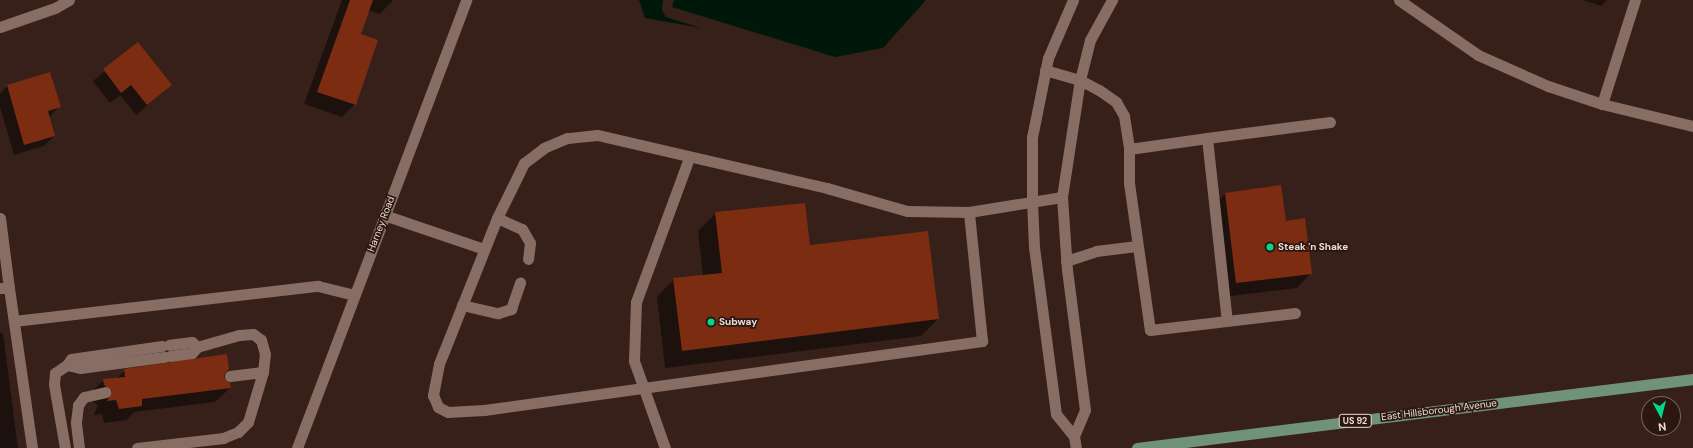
<!DOCTYPE html>
<style>
body{margin:0}
#map{position:relative;width:1693px;height:448px;overflow:hidden;background:#372019;font-family:"DM Sans",sans-serif}
div>[style]{position:absolute}
.water>*{inset:0;background:#00180a}
.shadow>*{inset:0;background:#0007}
.building>*{inset:0;background:#7b2c11}
.service>*{height:11px;margin:-5.5px;padding:0 5.5px;transform-origin:5.5px;border-radius:5.5px;background:#886d64}
.minor>*{height:11px;margin:-5.5px;padding:0 5.5px;transform-origin:5.5px;border-radius:5.5px;background:#886d64}
.tertiary>*{height:11px;margin:-5.5px;padding:0 5.5px;transform-origin:5.5px;border-radius:5.5px;background:#886d64}
.primary>*{height:11px;margin:-5.5px;padding:0 5.5px;transform-origin:5.5px;border-radius:5.5px;background:#709377}
.dots>*{width:11px;height:11px;translate:-50% -50%;box-sizing:border-box;border:2px solid #2c1710;border-radius:50%}
span{translate:-50% -50%;white-space:nowrap;text-align:center;line-height:1.15;-webkit-text-stroke:3.5px #2c1710;paint-order:stroke}
.shield-label span{padding:1px 3px;background:#2c1710;border:1px solid;border-radius:3px;-webkit-text-stroke-width:0}
.shield-label{font-size:9px;color:#ebdbd6;font-weight:700}
.street-label{font-size:10px;color:#ebdbd6}
.poi-label{font-size:10px;color:#ebdbd6;font-weight:700}
.left{translate:0 -50%;text-align:left}
.north{position:absolute;left:1641px;top:396px;width:40px;height:40px;box-sizing:border-box;background:#2c1710;border:1px solid #78655f;border-radius:50%;rotate:173deg;font-size:11px;font-weight:700;line-height:16px;text-align:center;color:#ebdbd6}
.north::after{content:'';display:block;margin:auto;width:14px;height:18px;background:#00d98c;clip-path:polygon(50% 0,100% 100%,50% 72%,0 100%)}
</style>
<div id="map">
<div class="water">
<i style="clip-path:polygon(639px 0,663px 0,662px 10px,666px 17px,701px 28px,645px 18px)"></i>
<i style="clip-path:polygon(674px 0,926px 0,883px 48px,835px 57px,672px 7px)"></i>
</div>
<div class="shadow">
<i style="clip-path:polygon(342px 0,393px 0,380px 14px,368px 10px,360px 35px,355px 104px,342px 117px,304px 104px)"></i>
<i style="clip-path:polygon(1583px 0,1607px 0,1601px 6px)"></i>
<i style="clip-path:polygon(138px 43px,171px 85px,136px 115px,120px 95px,110px 103px,93px 81px)"></i>
<i style="clip-path:polygon(7px 86px,60px 106px,49px 117px,54px 136px,44px 146px,14px 155px,0 107px,0 94px)"></i>
<i style="clip-path:polygon(1225px 194px,1285px 222px,1311px 273px,1297px 288px,1222px 297px,1211px 208px)"></i>
<i style="clip-path:polygon(716px 213px,809px 246px,938px 319px,921px 336px,665px 368px,657px 297px,674px 279px,703px 276px,698px 231px)"></i>
<i style="clip-path:polygon(0 333px,3px 333px,18px 448px,0 448px)"></i>
<i style="clip-path:polygon(125px 370px,222px 377px,230px 388px,215px 402px,134px 412px,127px 420px,104px 423px,102px 414px,94px 415px,98px 405px,90px 400px,89px 394px,104px 380px,116px 379px)"></i>
</div>
<div class="building">
<i style="clip-path:polygon(350px 0,373px 0,361px 34px,378px 40px,356px 105px,317px 92px)"></i>
<i style="clip-path:polygon(138px 42px,172px 85px,147px 105px,131px 85px,121px 93px,103px 69px)"></i>
<i style="clip-path:polygon(50px 72px,61px 107px,48px 111px,55px 136px,24px 145px,7px 85px)"></i>
<i style="clip-path:polygon(1281px 185px,1286px 221px,1305px 218px,1312px 274px,1236px 283px,1225px 193px)"></i>
<i style="clip-path:polygon(805px 203px,810px 245px,928px 231px,939px 319px,682px 351px,673px 278px,722px 273px,715px 212px)"></i>
<i style="clip-path:polygon(227px 354px,229px 369px,223px 376px,230px 383px,231px 388px,142px 399px,142px 406px,119px 409px,116px 400px,107px 401px,112px 391px,104px 385px,103px 379px,125px 377px,124px 369px)"></i>
</div>
<div class="service">
<i style="left:1045px;top:70px;width:36px;rotate:16deg"></i>
<i style="left:1080px;top:80px;width:21px;rotate:28deg"></i>
<i style="left:1099px;top:90px;width:21px;rotate:35deg"></i>
<i style="left:1116px;top:102px;width:16px;rotate:60deg"></i>
<i style="left:1124px;top:116px;width:33px;rotate:81deg"></i>
<i style="left:1129px;top:149px;width:34px;rotate:90deg"></i>
<i style="left:1129px;top:183px;width:148px;rotate:81.9deg"></i>
<i style="left:1150px;top:330px;width:146px;rotate:-6.7deg"></i>
<i style="left:1602px;top:104px;width:109px;rotate:-72.4deg"></i>
<i style="left:1207px;top:138px;width:124px;rotate:-7.4deg"></i>
<i style="left:1129px;top:149px;width:79px;rotate:-8deg"></i>
<i style="left:1207px;top:138px;width:184px;rotate:83.8deg"></i>
<i style="left:969px;top:212px;width:62px;rotate:-179.1deg"></i>
<i style="left:907px;top:211px;width:83px;rotate:-164deg"></i>
<i style="left:827px;top:188px;width:236px;rotate:-167deg"></i>
<i style="left:597px;top:135px;width:30px;rotate:174deg"></i>
<i style="left:567px;top:138px;width:25px;rotate:157deg"></i>
<i style="left:544px;top:148px;width:25px;rotate:143deg"></i>
<i style="left:524px;top:163px;width:61px;rotate:116.1deg"></i>
<i style="left:497px;top:218px;width:157px;rotate:111.7deg"></i>
<i style="left:439px;top:364px;width:32px;rotate:101deg"></i>
<i style="left:433px;top:395px;width:13px;rotate:67deg"></i>
<i style="left:438px;top:407px;width:11px;rotate:27deg"></i>
<i style="left:448px;top:412px;width:36px;rotate:-3deg"></i>
<i style="left:484px;top:410px;width:503px;rotate:-7.89deg"></i>
<i style="left:982px;top:341px;width:130px;rotate:-95.8deg"></i>
<i style="left:969px;top:212px;width:94px;rotate:-9.2deg"></i>
<i style="left:384px;top:215px;width:106px;rotate:18.8deg"></i>
<i style="left:0;top:218px;width:71px;rotate:82.7deg"></i>
<i style="left:497px;top:218px;width:27px;rotate:24deg"></i>
<i style="left:522px;top:229px;width:16px;rotate:60deg"></i>
<i style="left:530px;top:243px;width:16px;rotate:97deg"></i>
<i style="left:1066px;top:261px;width:32px;rotate:-18deg"></i>
<i style="left:1096px;top:251px;width:41px;rotate:-7deg"></i>
<i style="left:0;top:288px;width:9px"></i>
<i style="left:9px;top:288px;width:162px;rotate:81.8deg"></i>
<i style="left:462px;top:305px;width:37px;rotate:13deg"></i>
<i style="left:498px;top:313px;width:14px;rotate:-17deg"></i>
<i style="left:511px;top:309px;width:28px;rotate:-71deg"></i>
<i style="left:14px;top:321px;width:306px;rotate:-6.6deg"></i>
<i style="left:318px;top:286px;width:37px;rotate:14deg"></i>
<i style="left:170px;top:356px;width:22px;rotate:-8deg"></i>
<i style="left:192px;top:353px;width:8px;rotate:-50deg"></i>
<i style="left:67px;top:365px;width:13px;rotate:13deg"></i>
<i style="left:80px;top:368px;width:85px;rotate:-7.5deg"></i>
<i style="left:230px;top:376px;width:33px;rotate:-7deg"></i>
<i style="left:65px;top:448px;width:65px;rotate:-99.8deg"></i>
<i style="left:54px;top:384px;width:11px;rotate:-85deg"></i>
<i style="left:55px;top:373px;width:14px;rotate:-34deg"></i>
<i style="left:67px;top:365px;width:7px;rotate:-56deg"></i>
<i style="left:71px;top:359px;width:92px;rotate:-8.1deg"></i>
<i style="left:79px;top:448px;width:26px;rotate:-97deg"></i>
<i style="left:76px;top:422px;width:17px;rotate:-83deg"></i>
<i style="left:78px;top:405px;width:10px;rotate:-53deg"></i>
<i style="left:84px;top:397px;width:22px;rotate:-13deg"></i>
<i style="left:137px;top:448px;width:87px;rotate:-6.6deg"></i>
<i style="left:223px;top:438px;width:16px;rotate:-22deg"></i>
<i style="left:238px;top:432px;width:14px;rotate:-45deg"></i>
<i style="left:248px;top:422px;width:52px;rotate:-73.3deg"></i>
<i style="left:263px;top:372px;width:18px;rotate:-84deg"></i>
<i style="left:265px;top:354px;width:15px;rotate:-106deg"></i>
<i style="left:261px;top:340px;width:10px;rotate:-143deg"></i>
<i style="left:253px;top:334px;width:14px;rotate:176deg"></i>
<i style="left:239px;top:335px;width:44px;rotate:164.1deg"></i>
<i style="left:197px;top:347px;width:7px;rotate:-135deg"></i>
<i style="left:192px;top:342px;width:23px;rotate:173deg"></i>
<i style="left:665px;top:448px;width:92px;rotate:-109.6deg"></i>
<i style="left:634px;top:361px;width:59px;rotate:-88.1deg"></i>
<i style="left:636px;top:302px;width:153px;rotate:-69.8deg"></i>
</div>
<div class="minor">
<i style="left:1073px;top:0;width:63px;rotate:113.3deg"></i>
<i style="left:1048px;top:58px;width:81px;rotate:101.4deg"></i>
<i style="left:1032px;top:137px;width:64px;rotate:90deg"></i>
<i style="left:1032px;top:201px;width:46px;rotate:87.5deg"></i>
<i style="left:1034px;top:247px;width:168px;rotate:82.5deg"></i>
<i style="left:1056px;top:414px;width:28px;rotate:51deg"></i>
<i style="left:1074px;top:436px;width:12px;rotate:81deg"></i>
<i style="left:1399px;top:0;width:96px;rotate:34.8deg"></i>
<i style="left:1478px;top:55px;width:77px;rotate:23.9deg"></i>
<i style="left:1548px;top:86px;width:57px;rotate:18.4deg"></i>
<i style="left:1602px;top:104px;width:94px;rotate:13.6deg"></i>
<i style="left:0;top:27px;width:58px;rotate:-19.1deg"></i>
<i style="left:55px;top:8px;width:16px;rotate:-30deg"></i>
<i style="left:1074px;top:436px;width:28px;rotate:-67deg"></i>
<i style="left:1085px;top:410px;width:141px;rotate:-97.3deg"></i>
<i style="left:1067px;top:270px;width:73px;rotate:-93.9deg"></i>
<i style="left:1062px;top:197px;width:118px;rotate:-81.3deg"></i>
<i style="left:1080px;top:80px;width:41px;rotate:-76deg"></i>
<i style="left:1090px;top:40px;width:46px;rotate:-61.2deg"></i>
</div>
<div class="tertiary">
<i style="left:297px;top:448px;width:479px;rotate:-69.3deg"></i>
</div>
<div class="primary">
<i style="left:1137px;top:448px;width:560px;rotate:-7.07deg"></i>
</div>
<div class="dots">
<i style="left:1270px;top:247px;background:#00d98c"></i>
<i style="left:711px;top:322px;background:#00d98c"></i>
</div>
<div class="shield-label">
<span style="left:1355px;top:421px">US 92</span>
</div>
<div class="street-label">
<span style="left:381px;top:224px;rotate:-69deg">Harney Road</span>
<span style="left:1439px;top:410px;rotate:-7deg">East Hillsborough Avenue</span>
</div>
<div class="poi-label">
<span class="left" style="left:1278px;top:247px">Steak 'n Shake</span>
<span class="left" style="left:719px;top:322px">Subway</span>
</div>
<div class="north">N</div>
</div>
